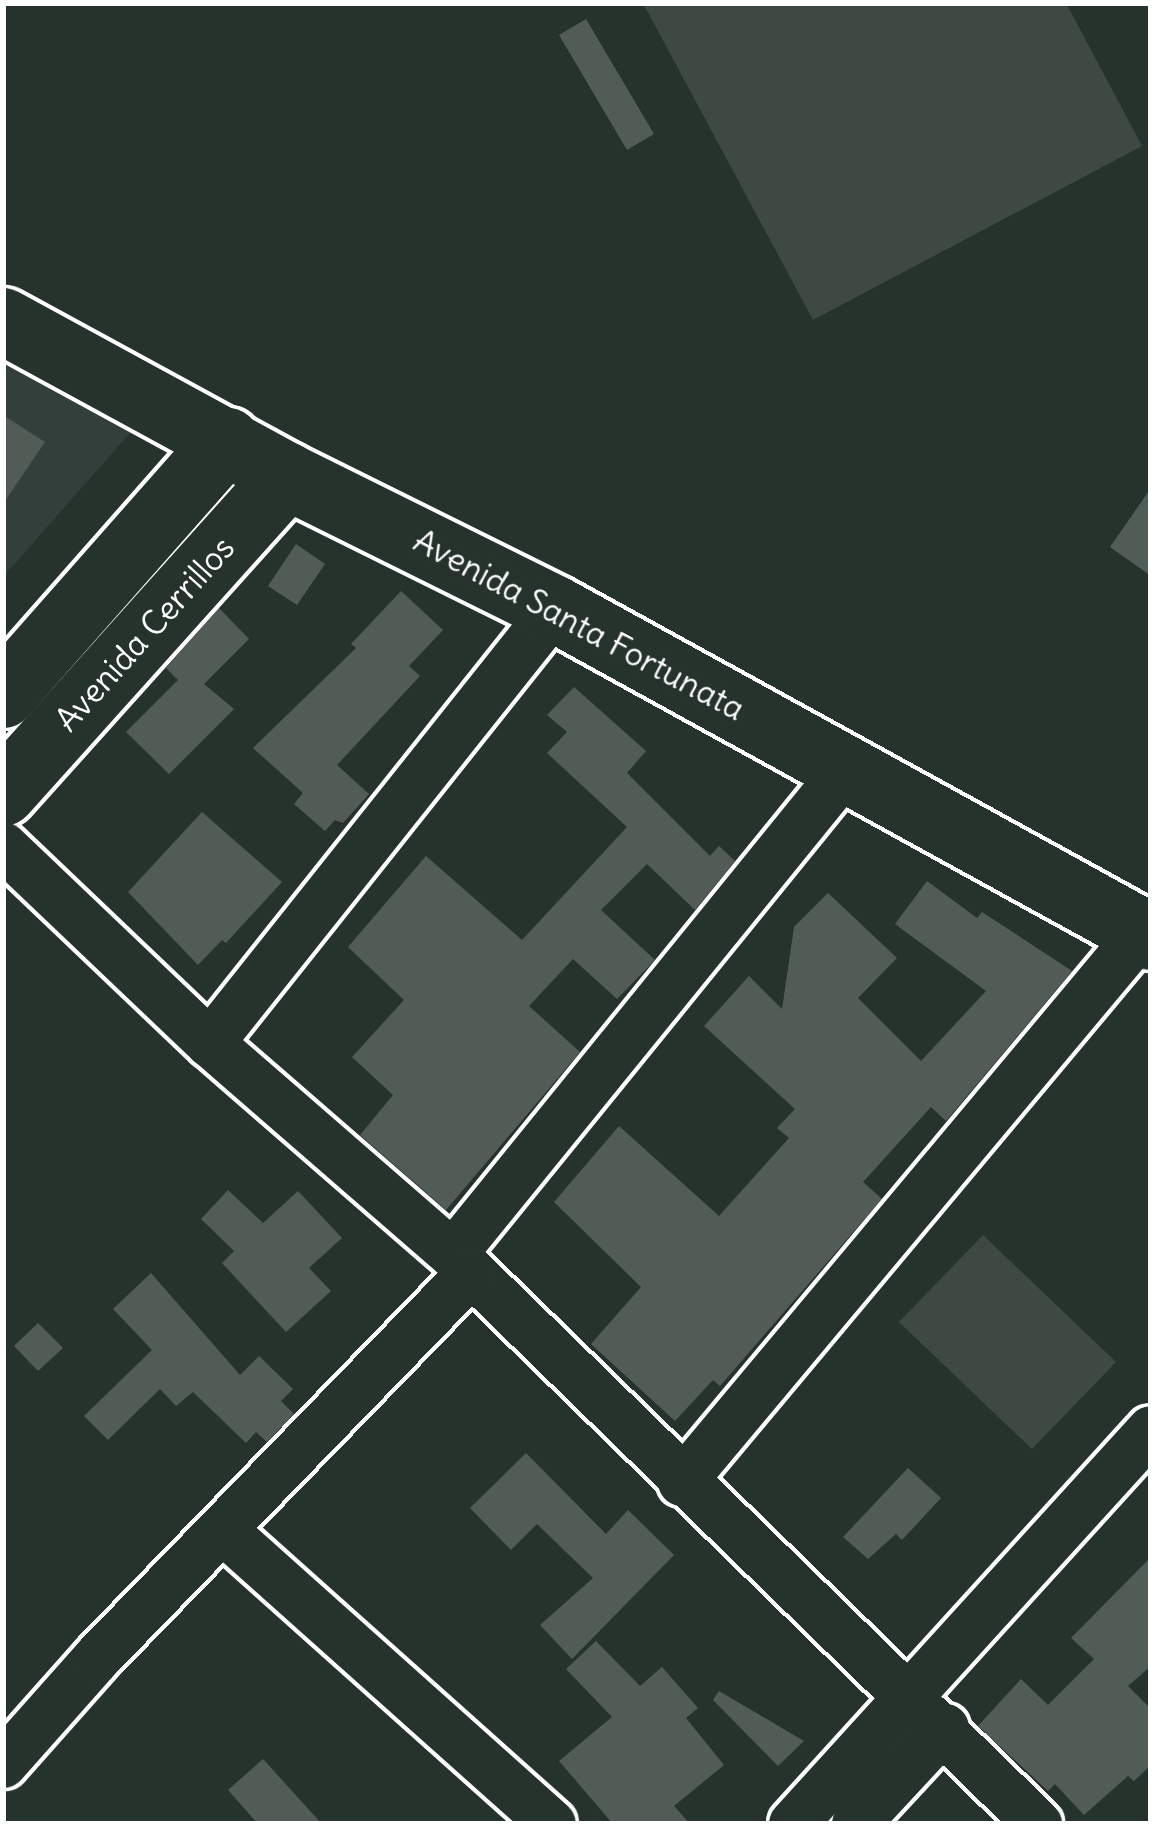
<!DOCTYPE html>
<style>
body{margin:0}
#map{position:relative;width:1154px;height:1827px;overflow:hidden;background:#26332d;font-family:Delius,sans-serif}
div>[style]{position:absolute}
.built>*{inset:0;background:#333f3a}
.green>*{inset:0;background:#3e4944}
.building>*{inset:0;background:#515c57}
.roads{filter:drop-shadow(3px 0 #fff) drop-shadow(-3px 0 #fff) drop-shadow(0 3px #fff) drop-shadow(0 -3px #fff)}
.street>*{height:48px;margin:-24px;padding:0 24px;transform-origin:24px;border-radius:24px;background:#26332d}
.secondary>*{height:66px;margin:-33px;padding:0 33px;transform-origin:33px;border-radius:33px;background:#26332d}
span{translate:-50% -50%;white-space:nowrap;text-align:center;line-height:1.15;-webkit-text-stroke:12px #26332d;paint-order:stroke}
.street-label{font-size:33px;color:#fff}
.frame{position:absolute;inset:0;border:6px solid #fff;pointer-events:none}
</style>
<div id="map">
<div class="built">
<i style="clip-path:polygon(3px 355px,137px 425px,3px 577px)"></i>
</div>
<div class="green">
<i style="clip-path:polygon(643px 3px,1066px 3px,1142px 146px,813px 320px)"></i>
<i style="clip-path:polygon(983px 1235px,1116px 1362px,1032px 1449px,899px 1322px)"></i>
</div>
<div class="building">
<i style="clip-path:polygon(586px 19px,654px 134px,627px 150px,559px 35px)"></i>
<i style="clip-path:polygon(3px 415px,45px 442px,3px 504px)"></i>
<i style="clip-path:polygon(1151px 488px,1151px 576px,1110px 547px)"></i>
<i style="clip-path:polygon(296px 544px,325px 564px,297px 605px,268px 586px)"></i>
<i style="clip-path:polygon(401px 591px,443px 630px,409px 666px,420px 676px,337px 765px,369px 794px,343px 823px,335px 820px,325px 831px,294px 804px,303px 793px,253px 748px,356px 648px,351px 644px)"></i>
<i style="clip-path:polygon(219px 608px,249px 639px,204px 684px,234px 709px,169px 774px,126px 732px,178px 680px,166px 668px)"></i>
<i style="clip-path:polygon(574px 687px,646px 751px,627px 773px,710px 856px,719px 846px,735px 861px,695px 910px,647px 864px,601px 910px,655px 960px,617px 999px,573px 959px,529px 1006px,580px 1052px,446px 1210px,360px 1135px,393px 1095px,352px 1057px,404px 1000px,348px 947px,426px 856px,522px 940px,627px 827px,547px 753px,567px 732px,547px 715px)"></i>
<i style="clip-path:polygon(202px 812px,282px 882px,226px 943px,222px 940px,198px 965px,128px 892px)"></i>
<i style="clip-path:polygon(927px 881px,977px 918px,982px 912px,1072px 971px,946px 1121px,931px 1107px,863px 1182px,882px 1199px,720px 1386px,713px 1380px,675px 1421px,591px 1344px,641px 1287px,554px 1202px,619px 1126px,719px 1216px,789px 1138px,777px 1128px,795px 1109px,704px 1026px,749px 976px,782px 1009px,794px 927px,828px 893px,897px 958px,858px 998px,921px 1061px,986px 991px,895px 924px)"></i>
<i style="clip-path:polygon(228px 1190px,263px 1223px,298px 1191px,342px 1238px,309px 1268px,331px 1291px,286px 1332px,222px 1263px,234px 1251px,201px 1219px)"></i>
<i style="clip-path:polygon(151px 1273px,240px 1375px,259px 1356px,293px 1389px,281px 1401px,294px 1414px,267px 1442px,256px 1432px,246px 1443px,193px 1392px,176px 1406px,160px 1389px,108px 1440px,84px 1416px,152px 1350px,113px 1309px)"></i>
<i style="clip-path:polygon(38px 1323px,63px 1348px,38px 1371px,14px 1346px)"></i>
<i style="clip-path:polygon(526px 1453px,606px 1534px,628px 1510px,674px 1555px,572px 1659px,540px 1625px,593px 1578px,537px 1524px,511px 1550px,470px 1508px)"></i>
<i style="clip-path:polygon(908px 1468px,941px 1498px,902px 1540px,896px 1534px,868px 1559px,843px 1537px)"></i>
<i style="clip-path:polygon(1151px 1557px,1151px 1666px,1128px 1686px,1151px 1709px,1151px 1765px,1134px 1781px,1128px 1776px,1084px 1815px,1055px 1784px,1048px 1791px,978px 1726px,1021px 1679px,1048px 1705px,1094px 1659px,1071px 1638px)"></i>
<i style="clip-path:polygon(596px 1641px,640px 1686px,662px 1667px,698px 1708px,686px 1718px,724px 1765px,674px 1806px,690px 1824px,613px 1824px,559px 1761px,612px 1717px,566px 1669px)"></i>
<i style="clip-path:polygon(719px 1691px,804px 1741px,778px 1766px,713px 1700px)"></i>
<i style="clip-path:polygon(263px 1759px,322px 1824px,258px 1824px,228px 1790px)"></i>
</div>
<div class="roads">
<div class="street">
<i style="left:3px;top:846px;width:286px;rotate:43.6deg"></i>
<i style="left:210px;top:1043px;width:322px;rotate:41deg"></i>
<i style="left:453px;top:1254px;width:817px;rotate:44.26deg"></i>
<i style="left:210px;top:1043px;width:554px;rotate:-51.52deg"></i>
<i style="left:453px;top:1254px;width:627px;rotate:-50.95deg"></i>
<i style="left:682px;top:1482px;width:717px;rotate:-50.09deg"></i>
<i style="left:223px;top:1530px;width:441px;rotate:41.8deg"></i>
<i style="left:3px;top:1764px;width:142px;rotate:-48.4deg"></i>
<i style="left:97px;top:1658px;width:537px;rotate:-45.83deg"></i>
<i style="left:793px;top:1824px;width:532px;rotate:-47.74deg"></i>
<i style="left:856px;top:1824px;width:131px;rotate:-47.2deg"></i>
</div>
<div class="secondary">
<i style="left:3px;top:321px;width:324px;rotate:28.6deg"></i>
<i style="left:287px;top:476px;width:299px;rotate:26.4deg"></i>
<i style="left:555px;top:609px;width:680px;rotate:28.83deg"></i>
<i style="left:3px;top:695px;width:339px;rotate:-48.6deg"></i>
<i style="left:3px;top:793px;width:426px;rotate:-48.1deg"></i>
</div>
</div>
<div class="street-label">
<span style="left:579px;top:625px;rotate:28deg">Avenida Santa Fortunata</span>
<span style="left:145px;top:634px;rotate:-48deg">Avenida Cerrillos</span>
</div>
<div class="frame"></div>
</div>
